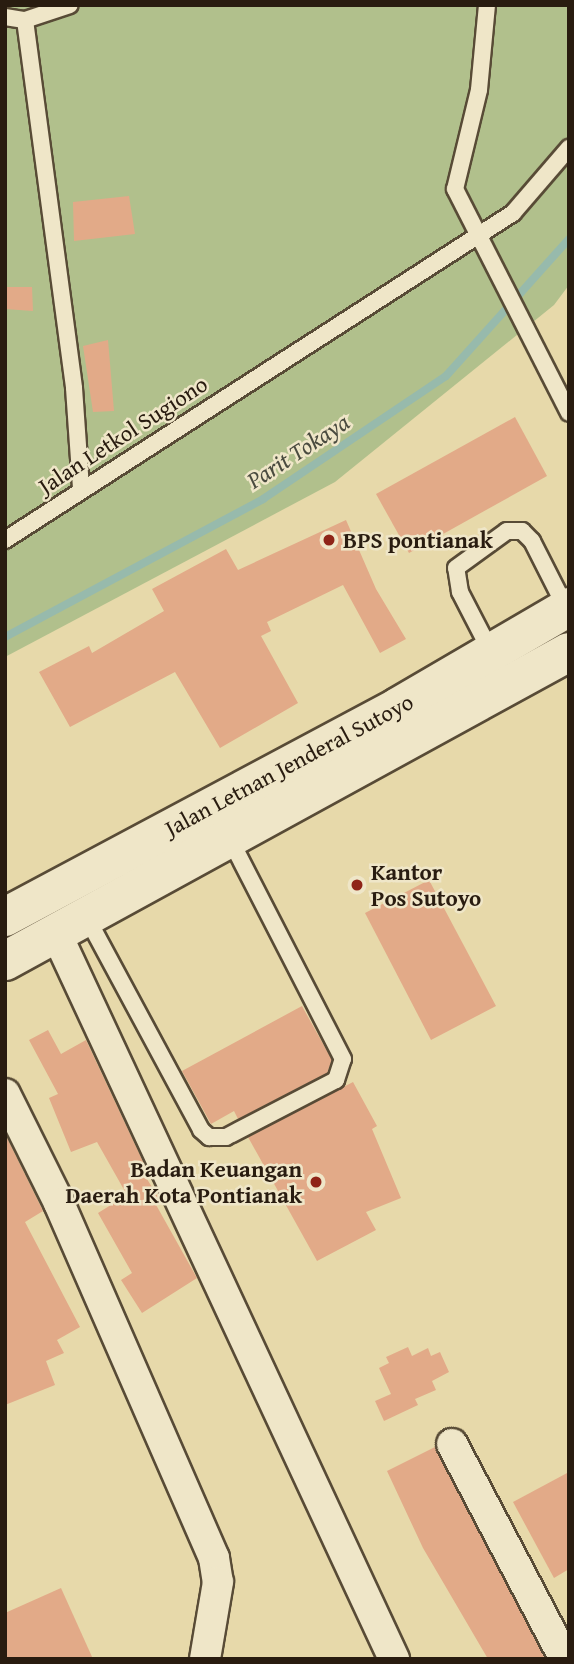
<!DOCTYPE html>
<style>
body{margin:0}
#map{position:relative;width:574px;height:1664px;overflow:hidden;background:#e7d9aa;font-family:"Gentium Book Plus",serif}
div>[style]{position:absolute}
.green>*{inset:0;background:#b1c08c}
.stream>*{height:8px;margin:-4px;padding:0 4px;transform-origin:4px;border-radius:4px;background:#97baac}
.building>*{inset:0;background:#e2aa88}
.roads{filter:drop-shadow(2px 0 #584b36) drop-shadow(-2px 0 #584b36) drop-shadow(0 2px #584b36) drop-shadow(0 -2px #584b36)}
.lane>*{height:16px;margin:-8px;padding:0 8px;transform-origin:8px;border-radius:8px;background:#efe6c8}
.street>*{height:30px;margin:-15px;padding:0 15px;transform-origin:15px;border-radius:15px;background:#efe6c8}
.secondary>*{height:38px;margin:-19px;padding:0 19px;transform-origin:19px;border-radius:19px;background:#efe6c8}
.dots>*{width:19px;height:19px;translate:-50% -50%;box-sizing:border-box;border:4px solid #efe6c8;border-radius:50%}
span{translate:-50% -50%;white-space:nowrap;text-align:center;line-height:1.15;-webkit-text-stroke:5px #efe6c8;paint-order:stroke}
.street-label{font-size:23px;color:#291c10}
.poi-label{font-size:23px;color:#291c10;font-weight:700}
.left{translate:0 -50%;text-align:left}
.right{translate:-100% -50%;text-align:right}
.water-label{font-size:24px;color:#4a4b3f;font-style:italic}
.frame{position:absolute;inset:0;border:7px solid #291c10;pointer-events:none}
</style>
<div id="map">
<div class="green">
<i style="clip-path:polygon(5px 5px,569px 5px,569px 285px,554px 305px,335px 482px,5px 657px)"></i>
</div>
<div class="stream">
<i style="left:5px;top:637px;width:293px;rotate:-28.1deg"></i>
<i style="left:263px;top:499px;width:220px;rotate:-33.9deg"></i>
<i style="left:446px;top:376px;width:184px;rotate:-48.1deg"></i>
</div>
<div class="building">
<i style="clip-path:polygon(129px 196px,135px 234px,74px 241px,73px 202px)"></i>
<i style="clip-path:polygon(5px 287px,32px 287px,33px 311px,5px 309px)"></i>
<i style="clip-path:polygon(108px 340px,114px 411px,93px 412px,83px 346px)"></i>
<i style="clip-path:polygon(515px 417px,547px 476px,409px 553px,376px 494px)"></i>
<i style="clip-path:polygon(346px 520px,376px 589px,406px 639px,380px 653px,343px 585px,267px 622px,271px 631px,261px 636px,298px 703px,220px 748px,175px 672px,70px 727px,39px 672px,89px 646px,92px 653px,164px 611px,152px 589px,226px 549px,238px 570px)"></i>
<i style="clip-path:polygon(429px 880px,496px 1006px,431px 1040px,365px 913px)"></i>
<i style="clip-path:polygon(302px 1006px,332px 1060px,327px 1073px,238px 1119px,234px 1111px,211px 1124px,182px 1071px)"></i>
<i style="clip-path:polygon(48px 1030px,61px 1054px,86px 1040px,146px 1168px,142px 1171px,160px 1200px,155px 1203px,197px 1278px,142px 1313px,121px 1280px,132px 1273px,98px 1213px,127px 1195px,97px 1142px,71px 1152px,49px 1098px,58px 1094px,29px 1040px)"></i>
<i style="clip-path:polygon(353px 1082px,377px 1126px,372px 1129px,401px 1198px,366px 1212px,376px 1230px,317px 1261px,248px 1137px)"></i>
<i style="clip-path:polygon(5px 1134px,43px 1211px,25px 1222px,80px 1327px,57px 1340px,64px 1353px,46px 1361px,55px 1385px,5px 1405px)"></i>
<i style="clip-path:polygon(408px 1347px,412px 1356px,428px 1348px,431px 1356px,440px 1352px,449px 1372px,432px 1381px,436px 1390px,415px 1399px,418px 1405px,384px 1421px,375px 1401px,391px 1394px,379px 1368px,389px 1363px,386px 1357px)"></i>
<i style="clip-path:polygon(435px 1447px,437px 1452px,545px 1659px,488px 1659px,423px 1548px,387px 1471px)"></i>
<i style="clip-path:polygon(569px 1472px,569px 1569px,554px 1578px,513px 1502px)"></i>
<i style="clip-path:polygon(61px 1588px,93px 1659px,5px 1659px,5px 1613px)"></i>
</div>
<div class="roads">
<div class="lane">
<i style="left:487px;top:5px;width:85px;rotate:95.4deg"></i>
<i style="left:479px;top:90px;width:102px;rotate:103.6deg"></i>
<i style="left:455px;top:189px;width:251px;rotate:63deg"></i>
<i style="left:5px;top:17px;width:20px;rotate:9deg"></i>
<i style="left:25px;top:20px;width:47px;rotate:-18.4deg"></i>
<i style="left:25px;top:20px;width:371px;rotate:82.4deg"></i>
<i style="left:74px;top:388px;width:101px;rotate:86deg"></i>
<i style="left:5px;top:540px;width:604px;rotate:-32.77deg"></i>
<i style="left:513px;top:213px;width:86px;rotate:-49.3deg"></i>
<i style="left:491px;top:652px;width:68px;rotate:-117.3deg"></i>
<i style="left:460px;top:592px;width:24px;rotate:-99deg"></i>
<i style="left:456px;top:568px;width:63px;rotate:-36deg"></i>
<i style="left:507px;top:531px;width:15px"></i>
<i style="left:522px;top:531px;width:14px;rotate:45deg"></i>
<i style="left:532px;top:541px;width:75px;rotate:63.1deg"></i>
<i style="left:86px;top:916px;width:243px;rotate:61.7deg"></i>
<i style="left:201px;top:1130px;width:11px;rotate:41deg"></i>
<i style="left:209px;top:1137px;width:17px"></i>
<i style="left:226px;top:1137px;width:124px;rotate:-27.4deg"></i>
<i style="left:336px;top:1080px;width:22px;rotate:-72deg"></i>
<i style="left:343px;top:1059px;width:250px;rotate:-117.2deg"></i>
</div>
<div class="street">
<i style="left:56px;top:933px;width:801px;rotate:65.03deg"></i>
<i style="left:5px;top:1094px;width:122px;rotate:63.6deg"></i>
<i style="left:59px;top:1203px;width:387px;rotate:66.4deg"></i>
<i style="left:214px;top:1558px;width:24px;rotate:81deg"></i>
<i style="left:218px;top:1582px;width:78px;rotate:99.6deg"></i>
<i style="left:452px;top:1444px;width:243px;rotate:62.3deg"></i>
</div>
<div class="secondary">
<i style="left:5px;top:917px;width:446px;rotate:-28.1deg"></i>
<i style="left:398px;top:707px;width:198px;rotate:-30.3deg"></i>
<i style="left:5px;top:961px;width:643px;rotate:-28.72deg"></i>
</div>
</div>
<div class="dots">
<i style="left:329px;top:540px;background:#8f2418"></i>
<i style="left:357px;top:885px;background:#8f2418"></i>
<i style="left:316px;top:1182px;background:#8f2418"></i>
</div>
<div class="street-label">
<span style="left:123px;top:435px;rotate:-33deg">Jalan Letkol Sugiono</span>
<span style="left:289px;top:765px;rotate:-28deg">Jalan Letnan Jenderal Sutoyo</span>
</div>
<div class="poi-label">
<span class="left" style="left:343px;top:540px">BPS pontianak</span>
<span class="left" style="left:371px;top:885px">Kantor<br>Pos Sutoyo</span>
<span class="right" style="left:302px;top:1182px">Badan Keuangan<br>Daerah Kota Pontianak</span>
</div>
<div class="water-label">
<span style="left:298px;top:451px;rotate:-33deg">Parit Tokaya</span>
</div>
<div class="frame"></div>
</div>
